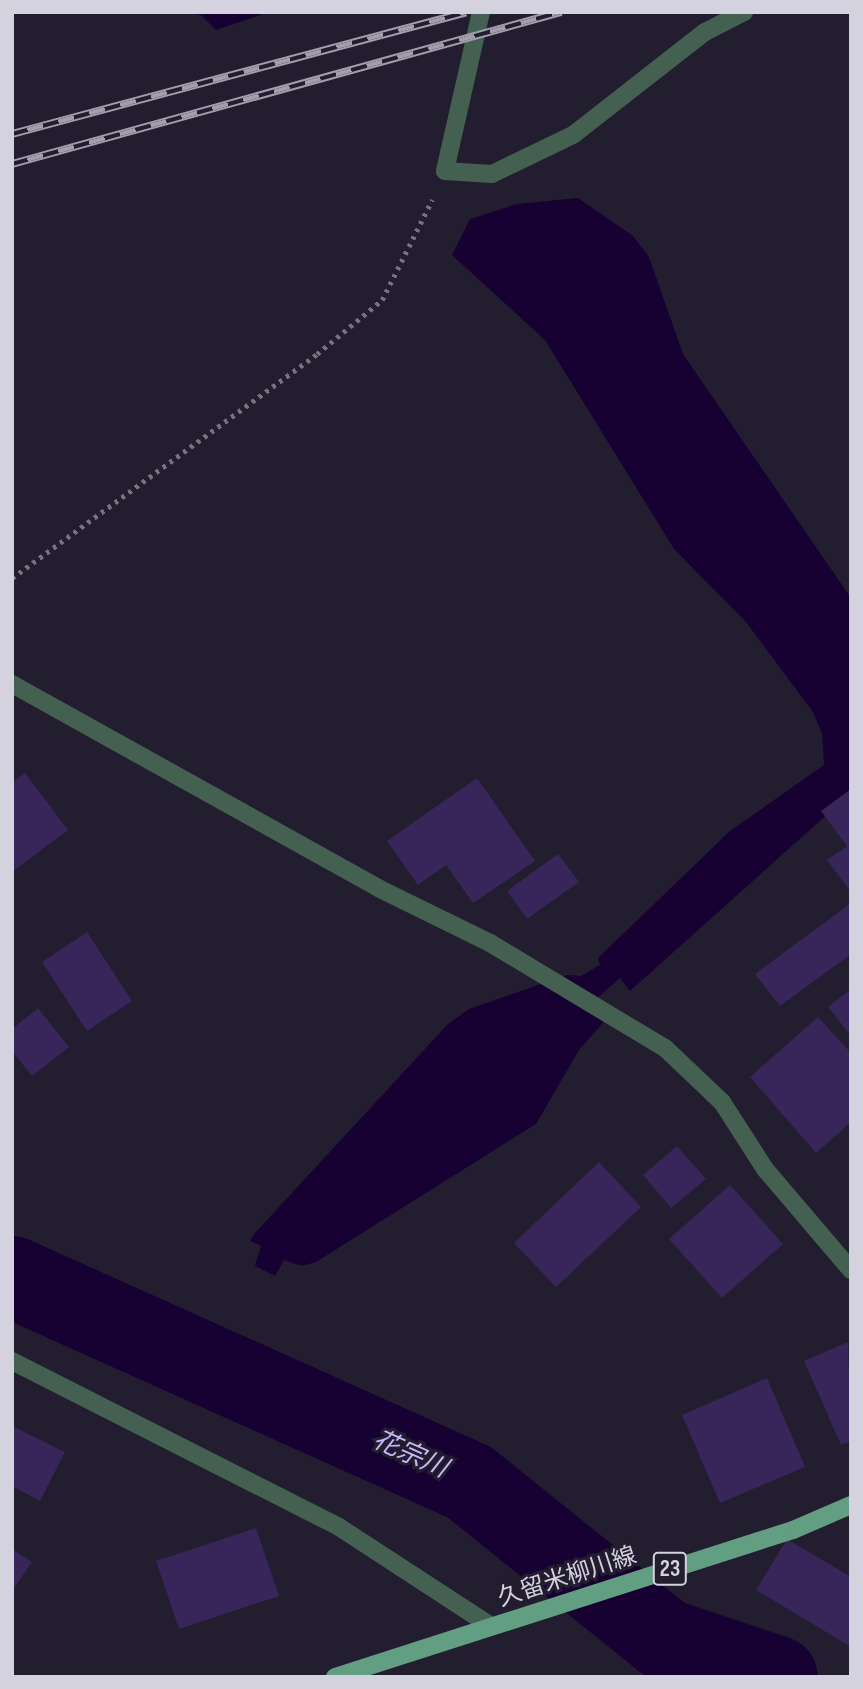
<!DOCTYPE html>
<meta charset="utf-8">
<style>
body{margin:0}
#map{position:relative;width:863px;height:1689px;overflow:hidden;background:#231d30;font-family:"Sofia Sans Condensed","Noto Sans JP",sans-serif}
div>[style]{position:absolute}
.water>*{inset:0;background:#170132}
.river>*{height:82px;margin:-41px;padding:0 41px;transform-origin:41px;border-radius:41px;background:#170132}
.building>*{inset:0;background:#382559}
.path>*{height:4.5px;margin-top:-2.25px;transform-origin:0;background:repeating-linear-gradient(90deg,#767282 0 3.5px,transparent 0 8.5px)}
.street>*{height:18px;margin:-9px;padding:0 9px;transform-origin:9px;border-radius:9px;background:#446051}
.primary>*{height:18px;margin:-9px;padding:0 9px;transform-origin:9px;border-radius:9px;background:#629e81}
.rail>*{height:8px;margin-top:-4px;transform-origin:0;background:repeating-linear-gradient(90deg,#231d30 0 16px,#a29ead 0 32px);box-sizing:border-box;border-block:2px solid #a29ead}
span{translate:-50% -50%;white-space:nowrap;text-align:center;line-height:1.15;-webkit-text-stroke:6px #231d30;paint-order:stroke}
.shield-label span{padding:2px 5px;background:#231d30;border:2px solid;border-radius:5px;-webkit-text-stroke-width:0}
.shield-label{font-size:23px;color:#d5d2df;font-weight:700}
.street-label{font-size:24px;color:#d5d2df}
.water-label{font-size:26px;color:#c9b5f9;font-style:italic}
.frame{position:absolute;inset:0;border:14px solid #d5d2df;pointer-events:none}
</style>
<div id="map">
<div class="water">
<i style="clip-path:polygon(177px 12px,269px 12px,216px 30px,201px 15px)"></i>
<i style="clip-path:polygon(578px 198px,633px 236px,649px 257px,683px 354px,851px 598px,851px 793px,630px 991px,620px 978px,595px 1000px,609px 1016px,579px 1050px,536px 1124px,316px 1262px,302px 1266px,284px 1260px,275px 1276px,255px 1266px,261px 1246px,250px 1241px,254px 1234px,448px 1024px,469px 1009px,567px 975px,581px 976px,600px 965px,598px 958px,730px 831px,824px 765px,822px 734px,813px 712px,746px 622px,674px 549px,545px 340px,452px 255px,470px 219px,517px 204px)"></i>
</div>
<div class="river">
<i style="left:12px;top:1277px;width:501px;rotate:24.16deg"></i>
<i style="left:469px;top:1482px;width:250px;rotate:38.8deg"></i>
<i style="left:664px;top:1639px;width:119px;rotate:18.6deg"></i>
</div>
<div class="building">
<i style="clip-path:polygon(25px 773px,68px 830px,12px 872px,12px 782px)"></i>
<i style="clip-path:polygon(477px 778px,535px 861px,473px 903px,446px 865px,418px 885px,387px 841px)"></i>
<i style="clip-path:polygon(851px 789px,851px 892px,827px 860px,847px 846px,821px 811px)"></i>
<i style="clip-path:polygon(558px 854px,579px 882px,527px 919px,507px 891px)"></i>
<i style="clip-path:polygon(851px 903px,851px 954px,780px 1006px,755px 974px)"></i>
<i style="clip-path:polygon(87px 932px,132px 1001px,87px 1031px,42px 962px)"></i>
<i style="clip-path:polygon(851px 989px,851px 1036px,828px 1007px)"></i>
<i style="clip-path:polygon(38px 1008px,69px 1047px,32px 1076px,12px 1051px,12px 1029px)"></i>
<i style="clip-path:polygon(818px 1017px,851px 1053px,851px 1122px,816px 1153px,750px 1077px)"></i>
<i style="clip-path:polygon(677px 1146px,706px 1179px,671px 1208px,643px 1175px)"></i>
<i style="clip-path:polygon(599px 1162px,641px 1207px,556px 1287px,514px 1243px)"></i>
<i style="clip-path:polygon(730px 1185px,783px 1244px,722px 1298px,669px 1239px)"></i>
<i style="clip-path:polygon(848px 1342px,851px 1441px,841px 1445px,804px 1361px)"></i>
<i style="clip-path:polygon(767px 1378px,805px 1467px,720px 1503px,682px 1415px)"></i>
<i style="clip-path:polygon(12px 1426px,65px 1452px,40px 1501px,12px 1486px)"></i>
<i style="clip-path:polygon(256px 1528px,279px 1596px,179px 1629px,156px 1561px)"></i>
<i style="clip-path:polygon(787px 1539px,851px 1577px,851px 1647px,756px 1590px)"></i>
<i style="clip-path:polygon(12px 1549px,32px 1562px,12px 1591px)"></i>
</div>
<div class="path">
<i style="left:12px;top:578px;width:378px;rotate:-36.3deg"></i>
<i style="left:317px;top:354px;width:85px;rotate:-39.7deg"></i>
<i style="left:382px;top:300px;width:112px;rotate:-63.4deg"></i>
</div>
<div class="street">
<i style="left:481px;top:12px;width:163px;rotate:102.8deg"></i>
<i style="left:445px;top:171px;width:47px;rotate:3.7deg"></i>
<i style="left:492px;top:174px;width:90px;rotate:-25.7deg"></i>
<i style="left:573px;top:135px;width:167px;rotate:-38deg"></i>
<i style="left:705px;top:32px;width:44px;rotate:-27.1deg"></i>
<i style="left:12px;top:684px;width:421px;rotate:29.1deg"></i>
<i style="left:380px;top:889px;width:123px;rotate:26.1deg"></i>
<i style="left:490px;top:943px;width:204px;rotate:31deg"></i>
<i style="left:665px;top:1048px;width:79px;rotate:43.5deg"></i>
<i style="left:722px;top:1102px;width:80px;rotate:57.3deg"></i>
<i style="left:765px;top:1169px;width:133px;rotate:49.6deg"></i>
<i style="left:12px;top:1361px;width:367px;rotate:26.9deg"></i>
<i style="left:339px;top:1527px;width:181px;rotate:33.1deg"></i>
</div>
<div class="primary">
<i style="left:335px;top:1677px;width:481px;rotate:-17.8deg"></i>
<i style="left:793px;top:1530px;width:63px;rotate:-23.3deg"></i>
</div>
<div class="rail">
<i style="left:12px;top:134px;width:470px;rotate:-15deg"></i>
<i style="left:12px;top:164px;width:570px;rotate:-15.48deg"></i>
</div>
<div class="shield-label">
<span style="left:670px;top:1569px">23</span>
</div>
<div class="street-label">
<span style="left:567px;top:1577px;rotate:-18deg">久留米柳川線</span>
</div>
<div class="water-label">
<span style="left:410px;top:1455px;rotate:24deg">花宗川</span>
</div>
<div class="frame"></div>
</div>
